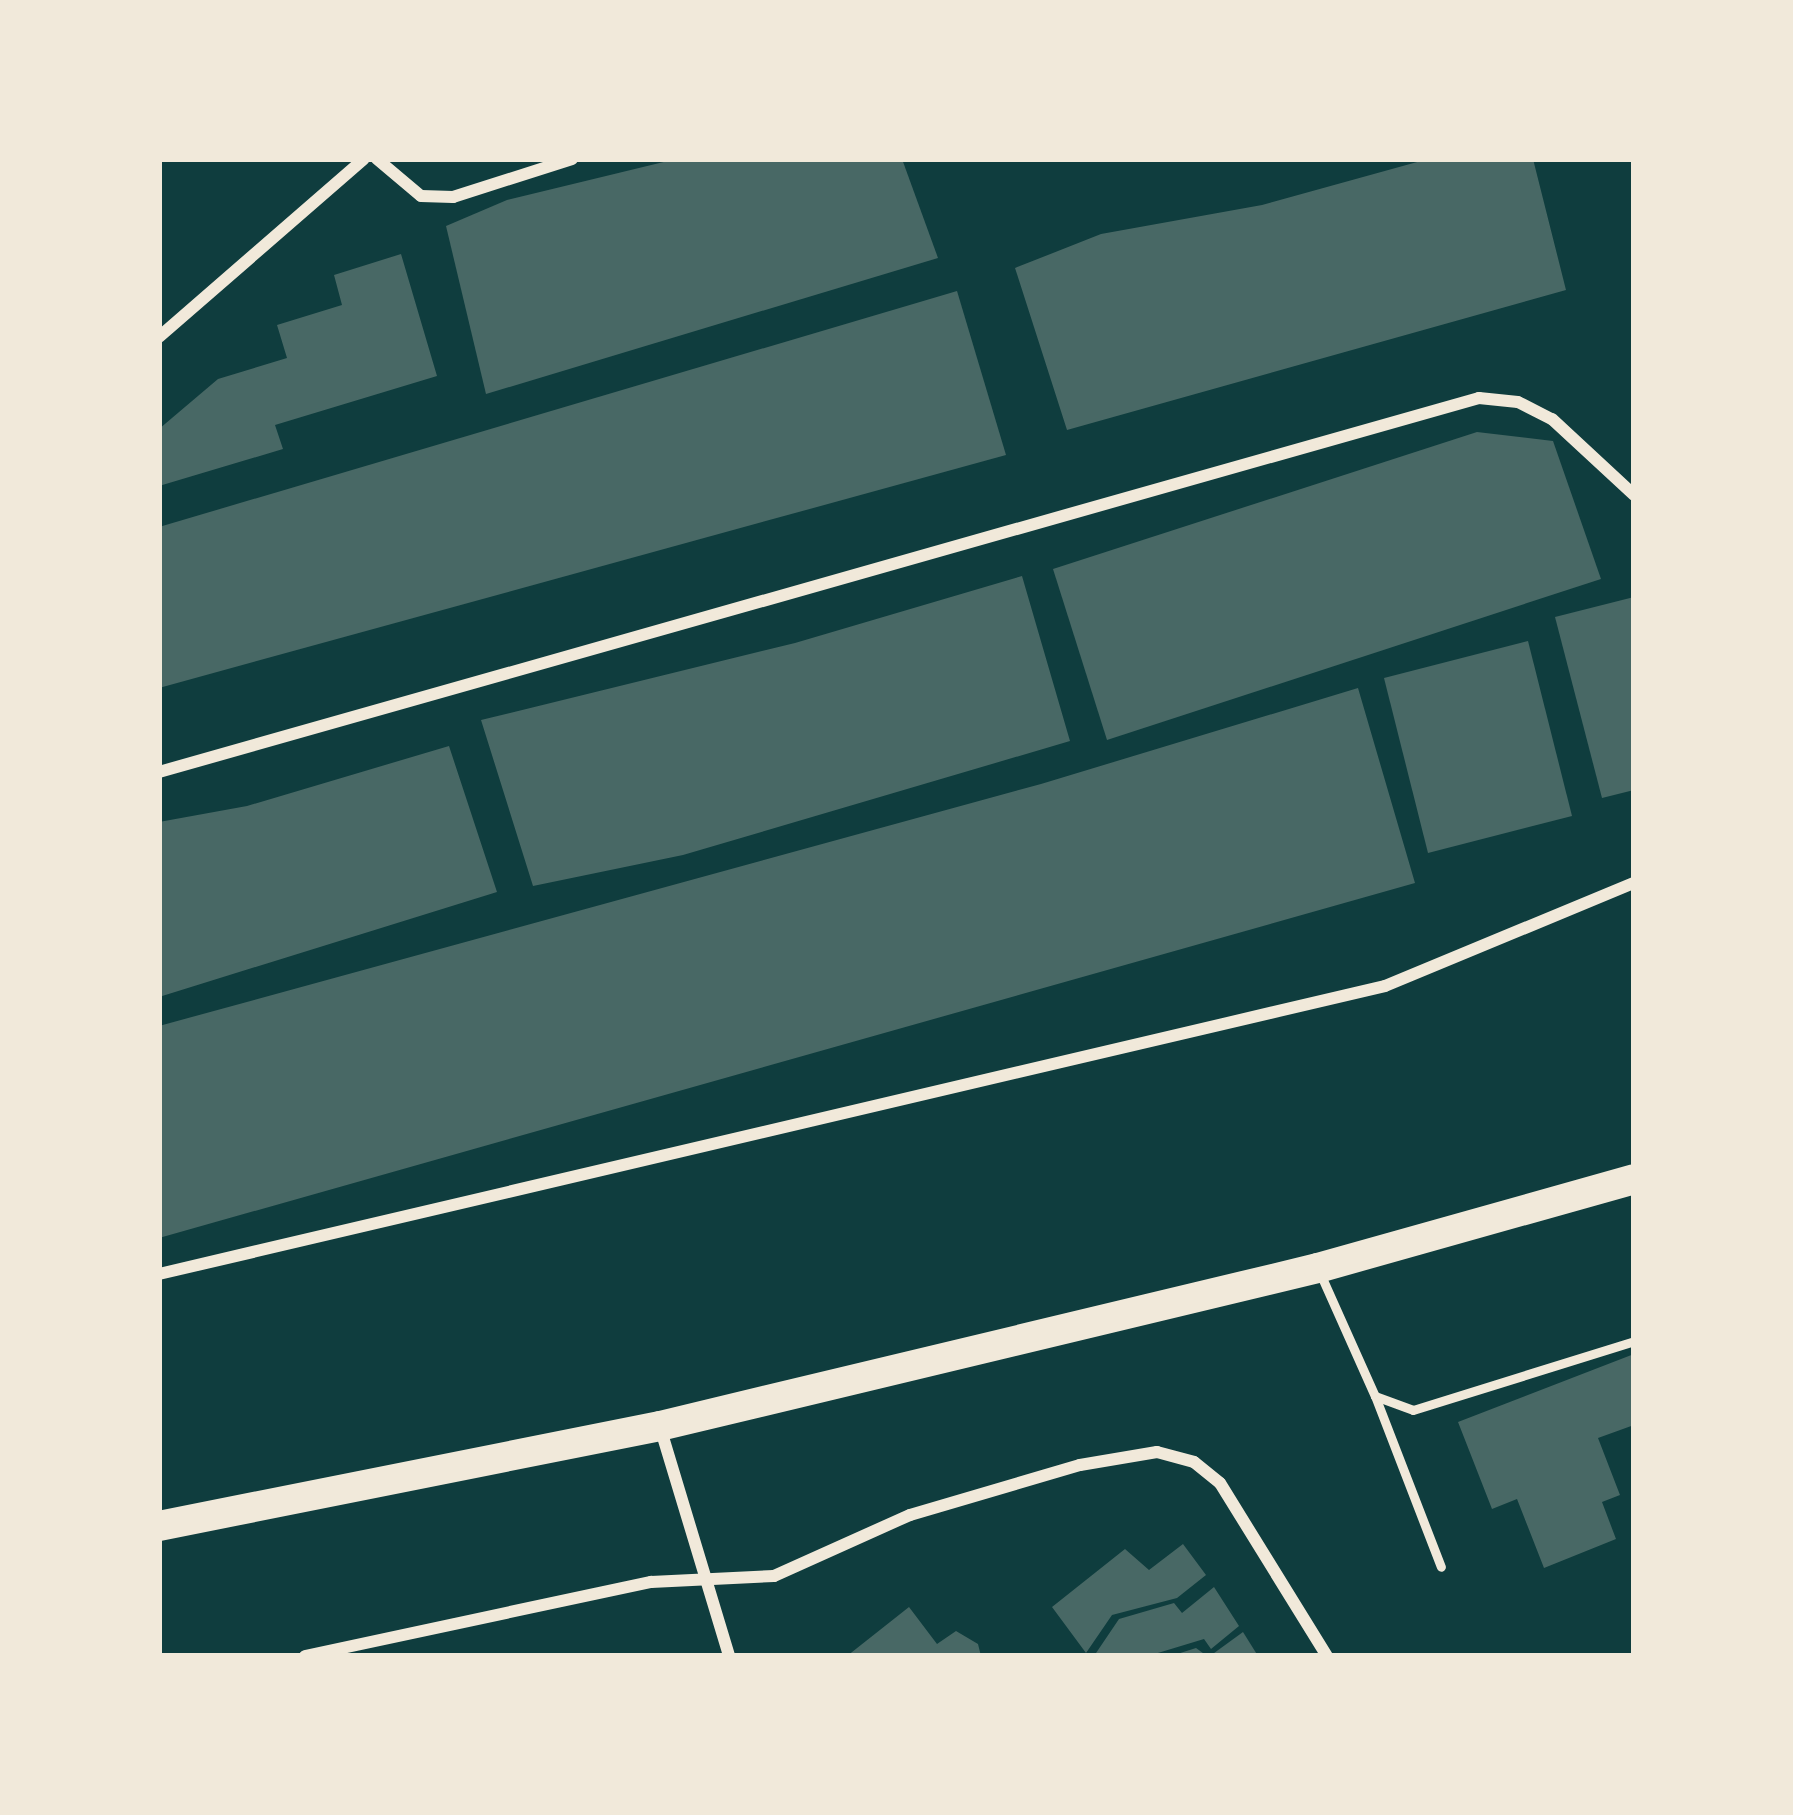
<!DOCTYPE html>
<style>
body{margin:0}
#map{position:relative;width:1793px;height:1815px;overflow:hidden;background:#0f3d3e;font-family:Lato,sans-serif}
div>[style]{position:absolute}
.building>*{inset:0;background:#486865}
.service>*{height:9px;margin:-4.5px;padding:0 4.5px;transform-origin:4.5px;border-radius:4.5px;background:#f1e9da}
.minor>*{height:12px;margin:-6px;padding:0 6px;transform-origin:6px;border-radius:6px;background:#f1e9da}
.primary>*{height:30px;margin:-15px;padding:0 15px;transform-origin:15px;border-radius:15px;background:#f1e9da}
span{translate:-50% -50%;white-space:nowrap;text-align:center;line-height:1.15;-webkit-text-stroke:12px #f1e9da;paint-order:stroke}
.frame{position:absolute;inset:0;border:162px solid #f1e9da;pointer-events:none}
</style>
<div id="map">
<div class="building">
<i style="clip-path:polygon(676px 159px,902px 159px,938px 258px,486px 394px,446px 226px,507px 200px)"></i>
<i style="clip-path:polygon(1428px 159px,1533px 159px,1566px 290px,1067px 430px,1015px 268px,1101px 234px,1262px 205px)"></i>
<i style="clip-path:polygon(401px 254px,437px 376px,275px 425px,283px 449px,159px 486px,159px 429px,218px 379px,287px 358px,277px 325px,342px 305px,334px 275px)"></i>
<i style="clip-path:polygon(957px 291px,1006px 455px,159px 688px,159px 527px)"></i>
<i style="clip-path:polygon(1477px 432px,1553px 441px,1601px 579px,1107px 740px,1053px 569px)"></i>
<i style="clip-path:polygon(1022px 576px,1070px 741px,683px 855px,533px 886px,481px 720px,795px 643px)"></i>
<i style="clip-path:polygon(1634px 597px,1634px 790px,1602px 798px,1555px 617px)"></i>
<i style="clip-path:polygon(1528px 641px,1572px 816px,1428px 853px,1384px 678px)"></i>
<i style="clip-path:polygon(1358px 688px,1415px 883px,159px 1238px,159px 1026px,1041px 784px)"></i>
<i style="clip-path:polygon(449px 746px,497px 892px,159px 997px,159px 822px,247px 806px)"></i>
<i style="clip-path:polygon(1634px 1354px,1634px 1425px,1598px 1438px,1620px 1495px,1602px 1502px,1616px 1539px,1544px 1568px,1517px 1499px,1492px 1509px,1458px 1422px)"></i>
<i style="clip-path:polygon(1183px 1544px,1206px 1575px,1177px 1598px,1112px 1615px,1086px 1653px,1052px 1607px,1125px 1549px,1149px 1570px)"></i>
<i style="clip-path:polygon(1214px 1587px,1239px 1626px,1211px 1649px,1204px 1639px,1148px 1656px,1094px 1656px,1119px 1619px,1174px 1603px,1182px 1613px)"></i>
<i style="clip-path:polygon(909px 1607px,937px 1644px,956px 1631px,978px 1644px,981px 1656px,847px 1656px)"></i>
<i style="clip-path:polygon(1243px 1632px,1258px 1656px,1210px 1656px)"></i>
<i style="clip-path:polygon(1196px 1648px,1207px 1656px,1174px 1656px,1174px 1655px)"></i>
</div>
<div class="service">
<i style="left:1319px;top:1271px;width:137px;rotate:65.9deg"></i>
<i style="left:1375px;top:1396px;width:40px;rotate:20.2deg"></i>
<i style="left:1413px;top:1410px;width:232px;rotate:-17.3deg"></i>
<i style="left:1375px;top:1396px;width:183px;rotate:68.9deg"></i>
</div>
<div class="minor">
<i style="left:377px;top:159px;width:57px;rotate:40.1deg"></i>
<i style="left:421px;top:196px;width:32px;rotate:2deg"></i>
<i style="left:453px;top:197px;width:125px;rotate:-17.7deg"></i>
<i style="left:159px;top:337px;width:271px;rotate:-41deg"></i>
<i style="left:159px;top:772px;width:1372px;rotate:-15.82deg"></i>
<i style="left:1479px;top:398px;width:39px;rotate:6deg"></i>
<i style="left:1518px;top:402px;width:38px;rotate:27deg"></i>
<i style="left:1552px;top:419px;width:112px;rotate:42.8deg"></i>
<i style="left:159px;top:1274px;width:1259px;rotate:-13.22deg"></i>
<i style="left:1385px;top:986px;width:269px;rotate:-22.5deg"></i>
<i style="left:660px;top:1427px;width:239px;rotate:73.2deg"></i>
<i style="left:305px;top:1656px;width:354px;rotate:-12.1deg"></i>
<i style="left:651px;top:1582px;width:123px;rotate:-2.8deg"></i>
<i style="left:774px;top:1576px;width:149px;rotate:-24.2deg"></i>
<i style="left:910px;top:1515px;width:177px;rotate:-16.4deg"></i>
<i style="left:1080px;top:1465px;width:78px;rotate:-9.6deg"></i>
<i style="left:1157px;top:1452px;width:38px;rotate:15deg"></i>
<i style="left:1194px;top:1462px;width:33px;rotate:39deg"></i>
<i style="left:1220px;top:1483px;width:203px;rotate:58.3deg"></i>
</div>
<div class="primary">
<i style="left:159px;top:1526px;width:511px;rotate:-11.29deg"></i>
<i style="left:660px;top:1426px;width:677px;rotate:-13.5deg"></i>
<i style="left:1318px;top:1268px;width:328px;rotate:-15.7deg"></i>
</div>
<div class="frame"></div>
</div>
